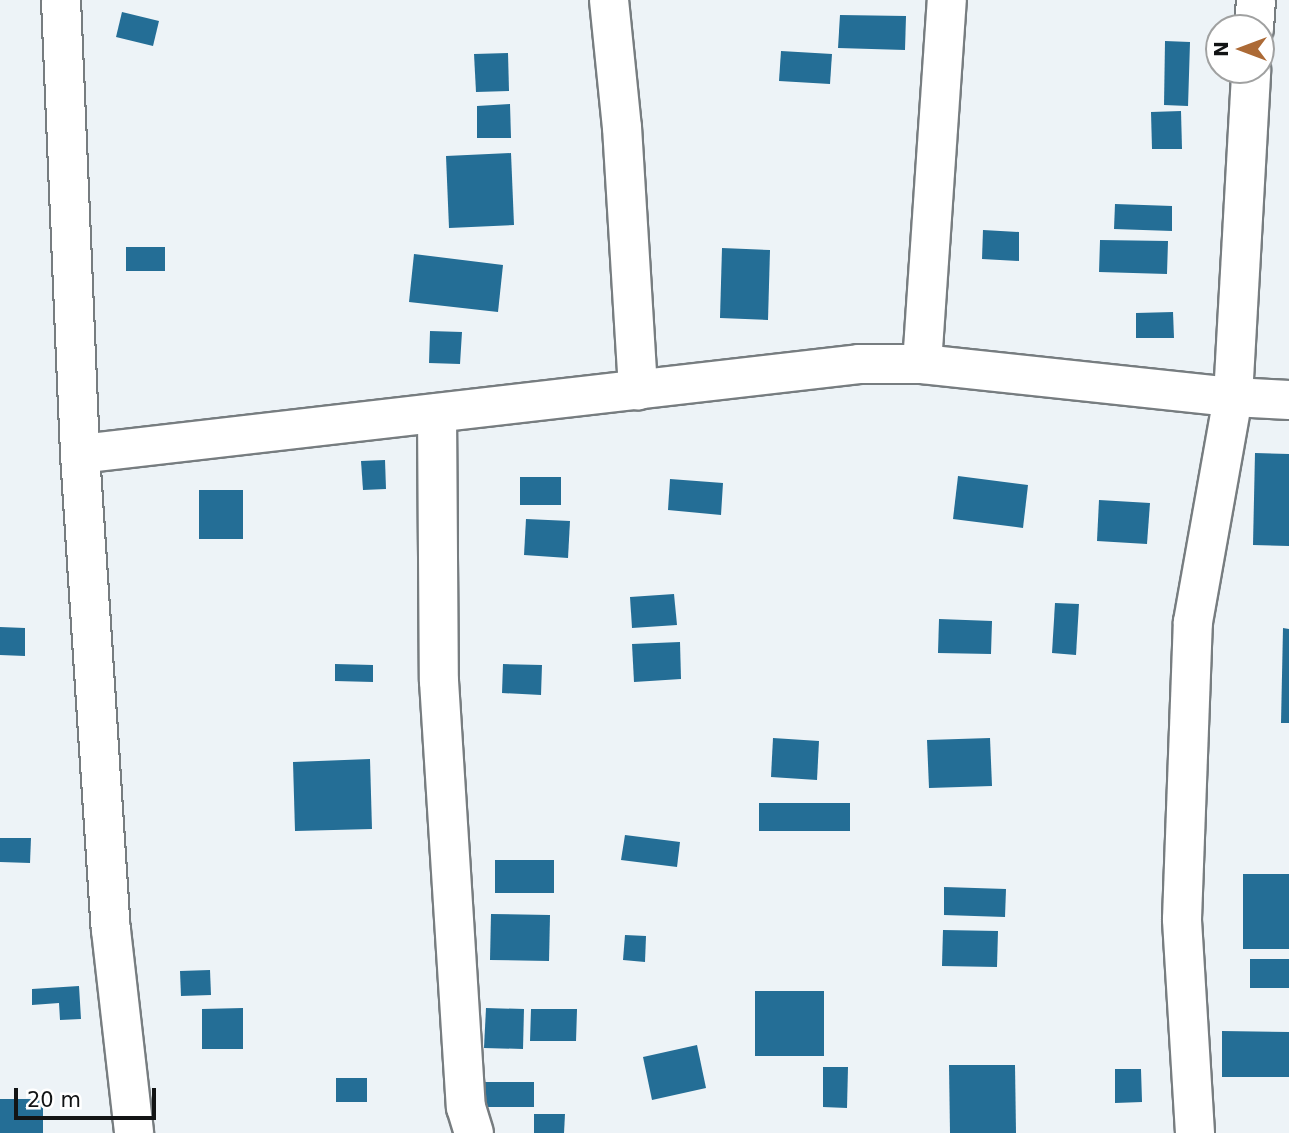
<!DOCTYPE html>
<style>
body{margin:0}
#map{position:relative;width:1289px;height:1133px;overflow:hidden;background:#edf3f7;font-family:"DejaVu Sans",sans-serif}
div>[style]{position:absolute}
.building>*{inset:0;background:#246e96}
.roads{filter:drop-shadow(2px 0 #777d80) drop-shadow(-2px 0 #777d80) drop-shadow(0 2px #777d80) drop-shadow(0 -2px #777d80)}
.street>*{height:38px;margin:-19px;padding:0 19px;transform-origin:19px;border-radius:19px;background:#fff}
span{translate:-50% -50%;white-space:nowrap;text-align:center;line-height:1.15;-webkit-text-stroke:5px #fff;paint-order:stroke}
.north{position:absolute;left:1205px;top:14px;width:70px;height:70px;box-sizing:border-box;background:#fff;border:2px solid #a0a1a1;border-radius:50%;rotate:270deg;font-size:19px;font-weight:700;line-height:28px;text-align:center;color:#121415}
.north::after{content:'';display:block;margin:auto;width:24px;height:32px;background:#ac6a36;clip-path:polygon(50% 0,100% 100%,50% 72%,0 100%)}
.scale{position:absolute;left:14px;top:1088px;width:142px;height:32px;box-sizing:border-box;border:4px solid #121415;border-top:0;padding-left:9px;font-size:21px;line-height:24px;white-space:nowrap;color:#121415;-webkit-text-stroke:5px #fff;paint-order:stroke}
</style>
<div id="map">
<div class="building">
<i style="clip-path:polygon(122px 12px,159px 21px,153px 46px,116px 37px)"></i>
<i style="clip-path:polygon(840px 15px,906px 16px,905px 50px,838px 48px)"></i>
<i style="clip-path:polygon(1165px 41px,1190px 42px,1188px 106px,1164px 105px)"></i>
<i style="clip-path:polygon(781px 51px,832px 54px,830px 84px,779px 81px)"></i>
<i style="clip-path:polygon(508px 53px,509px 91px,476px 92px,474px 54px)"></i>
<i style="clip-path:polygon(510px 104px,511px 138px,477px 138px,477px 106px)"></i>
<i style="clip-path:polygon(1181px 111px,1182px 149px,1152px 149px,1151px 112px)"></i>
<i style="clip-path:polygon(511px 153px,514px 225px,449px 228px,446px 156px)"></i>
<i style="clip-path:polygon(1115px 204px,1172px 206px,1172px 231px,1114px 229px)"></i>
<i style="clip-path:polygon(983px 230px,1019px 232px,1019px 261px,982px 259px)"></i>
<i style="clip-path:polygon(1100px 240px,1168px 241px,1167px 274px,1099px 272px)"></i>
<i style="clip-path:polygon(126px 247px,165px 247px,165px 271px,126px 271px)"></i>
<i style="clip-path:polygon(722px 248px,770px 250px,768px 320px,720px 318px)"></i>
<i style="clip-path:polygon(414px 254px,503px 265px,498px 312px,409px 302px)"></i>
<i style="clip-path:polygon(1173px 312px,1174px 338px,1136px 338px,1136px 313px)"></i>
<i style="clip-path:polygon(430px 331px,462px 332px,460px 364px,429px 363px)"></i>
<i style="clip-path:polygon(1255px 453px,1289px 454px,1289px 546px,1253px 545px)"></i>
<i style="clip-path:polygon(385px 460px,386px 489px,363px 490px,361px 461px)"></i>
<i style="clip-path:polygon(958px 476px,1028px 485px,1023px 528px,953px 519px)"></i>
<i style="clip-path:polygon(520px 477px,561px 477px,561px 505px,520px 505px)"></i>
<i style="clip-path:polygon(670px 479px,723px 483px,721px 515px,668px 510px)"></i>
<i style="clip-path:polygon(199px 490px,243px 490px,243px 539px,199px 539px)"></i>
<i style="clip-path:polygon(1099px 500px,1150px 503px,1147px 544px,1097px 541px)"></i>
<i style="clip-path:polygon(526px 519px,570px 521px,568px 558px,524px 555px)"></i>
<i style="clip-path:polygon(674px 594px,677px 625px,632px 628px,630px 597px)"></i>
<i style="clip-path:polygon(1055px 603px,1079px 604px,1076px 655px,1052px 653px)"></i>
<i style="clip-path:polygon(939px 619px,992px 621px,991px 654px,938px 653px)"></i>
<i style="clip-path:polygon(0 627px,25px 628px,25px 656px,0 655px)"></i>
<i style="clip-path:polygon(1283px 628px,1289px 629px,1289px 723px,1281px 723px)"></i>
<i style="clip-path:polygon(680px 642px,681px 679px,634px 682px,632px 644px)"></i>
<i style="clip-path:polygon(335px 664px,373px 665px,373px 682px,335px 681px)"></i>
<i style="clip-path:polygon(503px 664px,542px 665px,541px 695px,502px 693px)"></i>
<i style="clip-path:polygon(773px 738px,819px 741px,817px 780px,771px 777px)"></i>
<i style="clip-path:polygon(990px 738px,992px 786px,929px 788px,927px 740px)"></i>
<i style="clip-path:polygon(370px 759px,372px 829px,295px 831px,293px 762px)"></i>
<i style="clip-path:polygon(759px 803px,850px 803px,850px 831px,759px 831px)"></i>
<i style="clip-path:polygon(625px 835px,680px 842px,677px 867px,621px 860px)"></i>
<i style="clip-path:polygon(0 838px,31px 838px,30px 863px,0 862px)"></i>
<i style="clip-path:polygon(495px 860px,554px 860px,554px 893px,495px 893px)"></i>
<i style="clip-path:polygon(1243px 874px,1289px 874px,1289px 949px,1243px 949px)"></i>
<i style="clip-path:polygon(944px 887px,1006px 889px,1005px 917px,944px 915px)"></i>
<i style="clip-path:polygon(491px 914px,550px 915px,549px 961px,490px 960px)"></i>
<i style="clip-path:polygon(943px 930px,998px 931px,997px 967px,942px 966px)"></i>
<i style="clip-path:polygon(625px 935px,646px 936px,645px 962px,623px 960px)"></i>
<i style="clip-path:polygon(1250px 959px,1289px 959px,1289px 988px,1250px 988px)"></i>
<i style="clip-path:polygon(210px 970px,211px 995px,181px 996px,180px 971px)"></i>
<i style="clip-path:polygon(79px 986px,81px 1019px,60px 1020px,59px 1003px,32px 1005px,32px 989px)"></i>
<i style="clip-path:polygon(755px 991px,824px 991px,824px 1056px,755px 1056px)"></i>
<i style="clip-path:polygon(243px 1008px,243px 1049px,202px 1049px,202px 1009px)"></i>
<i style="clip-path:polygon(486px 1008px,524px 1009px,523px 1049px,484px 1048px)"></i>
<i style="clip-path:polygon(531px 1009px,577px 1009px,576px 1041px,530px 1041px)"></i>
<i style="clip-path:polygon(1222px 1031px,1289px 1032px,1289px 1077px,1222px 1077px)"></i>
<i style="clip-path:polygon(697px 1045px,706px 1088px,652px 1100px,643px 1057px)"></i>
<i style="clip-path:polygon(949px 1065px,1015px 1065px,1016px 1133px,950px 1133px)"></i>
<i style="clip-path:polygon(823px 1067px,848px 1067px,847px 1108px,823px 1107px)"></i>
<i style="clip-path:polygon(1115px 1069px,1141px 1069px,1142px 1102px,1115px 1103px)"></i>
<i style="clip-path:polygon(336px 1078px,367px 1078px,367px 1102px,336px 1102px)"></i>
<i style="clip-path:polygon(481px 1082px,534px 1082px,534px 1107px,481px 1107px)"></i>
<i style="clip-path:polygon(0 1099px,43px 1099px,43px 1133px,0 1133px)"></i>
<i style="clip-path:polygon(534px 1114px,565px 1114px,564px 1133px,534px 1133px)"></i>
</div>
<div class="roads">
<div class="street">
<i style="left:61px;top:0;width:454px;rotate:87.6deg"></i>
<i style="left:80px;top:454px;width:477px;rotate:86.3deg"></i>
<i style="left:111px;top:930px;width:204px;rotate:83.5deg"></i>
<i style="left:609px;top:0;width:128px;rotate:84.2deg"></i>
<i style="left:622px;top:127px;width:264px;rotate:86.5deg"></i>
<i style="left:1254px;top:28px;width:28px;rotate:-86deg"></i>
<i style="left:922px;top:364px;width:365px;rotate:-86.1deg"></i>
<i style="left:437px;top:413px;width:268px;rotate:89.6deg"></i>
<i style="left:439px;top:681px;width:427px;rotate:86.4deg"></i>
<i style="left:466px;top:1107px;width:27px;rotate:73deg"></i>
<i style="left:80px;top:454px;width:784px;rotate:-6.59deg"></i>
<i style="left:859px;top:364px;width:63px"></i>
<i style="left:922px;top:364px;width:313px;rotate:6.1deg"></i>
<i style="left:1233px;top:397px;width:56px;rotate:3.1deg"></i>
<i style="left:1195px;top:1133px;width:214px;rotate:-93.5deg"></i>
<i style="left:1182px;top:919px;width:297px;rotate:-87.9deg"></i>
<i style="left:1193px;top:622px;width:229px;rotate:-79.9deg"></i>
<i style="left:1233px;top:397px;width:327px;rotate:-86.8deg"></i>
</div>
</div>
<div class="north">N</div>
<div class="scale">20 m</div>
</div>
